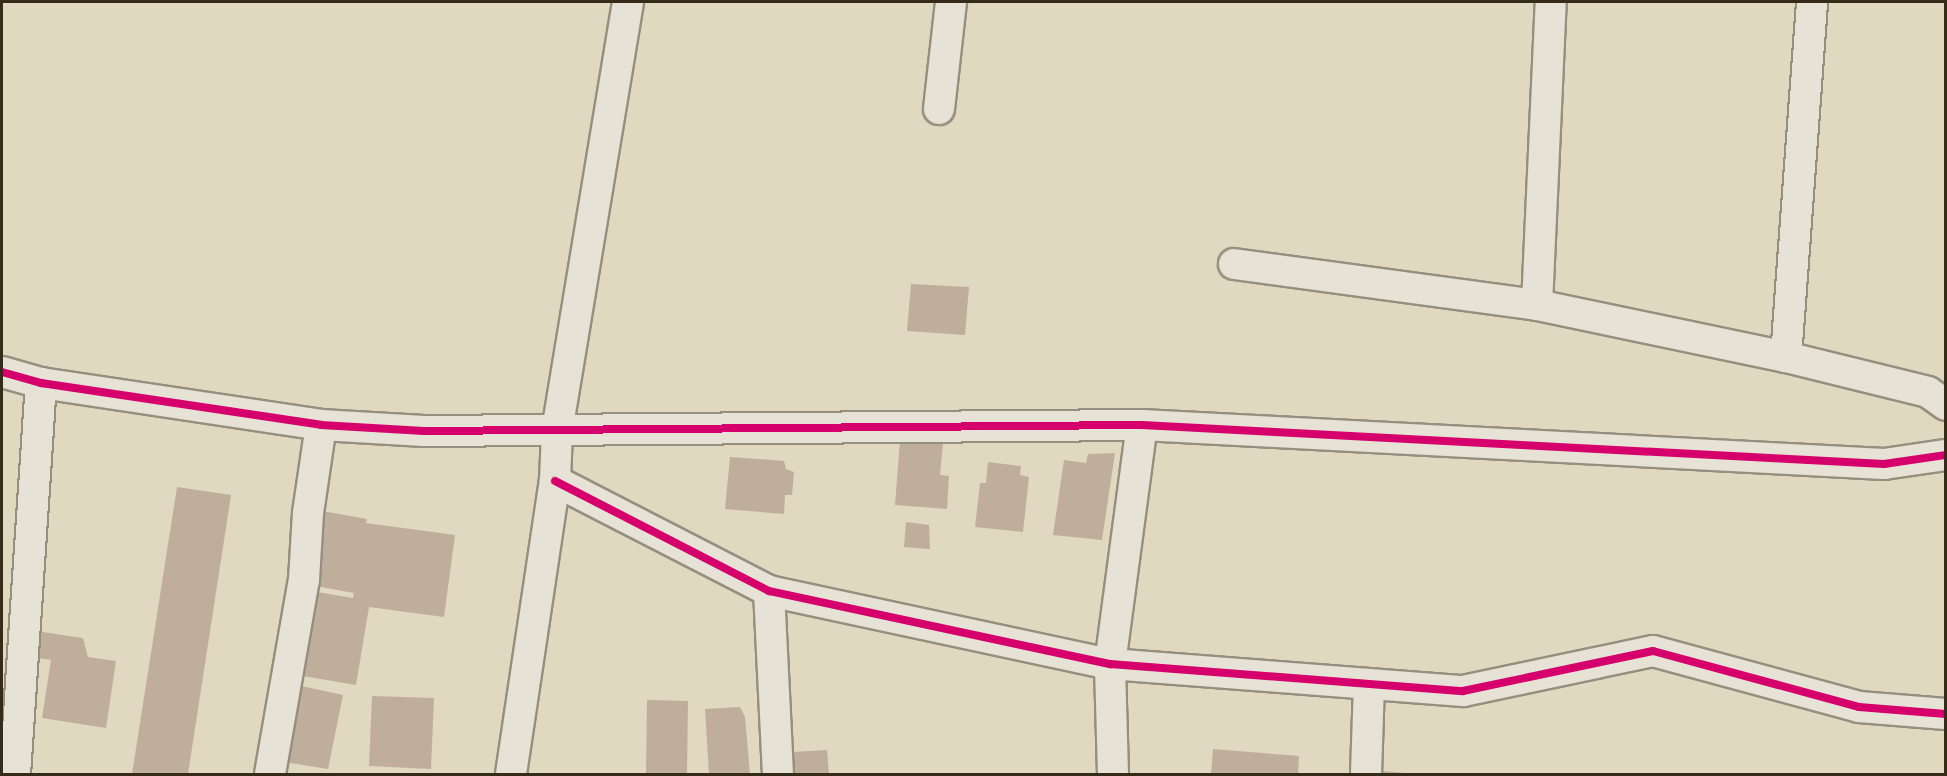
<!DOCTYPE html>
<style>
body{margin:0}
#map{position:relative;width:1947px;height:776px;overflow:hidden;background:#e0d8bf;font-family:Cardo,serif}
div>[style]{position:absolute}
.building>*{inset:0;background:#c0ae9c}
.roads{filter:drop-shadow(2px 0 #958f7f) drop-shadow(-2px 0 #958f7f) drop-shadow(0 2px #958f7f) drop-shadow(0 -2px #958f7f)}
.street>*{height:30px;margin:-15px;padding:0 15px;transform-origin:15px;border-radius:15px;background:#e6e2d5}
.cycleway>*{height:8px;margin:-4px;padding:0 4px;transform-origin:4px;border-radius:4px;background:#d6006c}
span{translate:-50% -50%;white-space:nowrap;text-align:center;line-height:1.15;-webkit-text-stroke:6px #f3eacd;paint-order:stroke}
.frame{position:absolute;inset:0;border:3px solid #362a19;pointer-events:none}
</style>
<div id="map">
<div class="building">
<i style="clip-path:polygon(911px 284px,969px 287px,965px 335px,907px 331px)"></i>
<i style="clip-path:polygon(900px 440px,943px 443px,940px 475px,949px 476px,947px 509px,895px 505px)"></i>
<i style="clip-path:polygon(1115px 453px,1102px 540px,1053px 535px,1064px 460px,1086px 463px,1088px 454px)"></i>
<i style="clip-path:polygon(730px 457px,784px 461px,786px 469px,794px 472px,792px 495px,785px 495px,784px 514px,725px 509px)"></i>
<i style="clip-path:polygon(988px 462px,1021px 466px,1020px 475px,1029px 477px,1023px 532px,975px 527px,980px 483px,986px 483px)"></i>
<i style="clip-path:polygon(177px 487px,231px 495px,188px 774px,132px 774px)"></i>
<i style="clip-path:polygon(322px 511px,367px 519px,366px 523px,455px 535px,444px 617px,369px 607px,356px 685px,297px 675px,311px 591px,353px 598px,354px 593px,310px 585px)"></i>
<i style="clip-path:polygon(906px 522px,929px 525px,930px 549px,904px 547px)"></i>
<i style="clip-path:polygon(29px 630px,83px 638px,88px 657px,116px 661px,106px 728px,42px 718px,51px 660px,25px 656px)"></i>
<i style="clip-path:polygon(292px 684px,343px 695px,328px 769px,278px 761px)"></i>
<i style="clip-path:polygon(372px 696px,434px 698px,431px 769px,369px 766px)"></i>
<i style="clip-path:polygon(647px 700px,688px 701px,687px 774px,646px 774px)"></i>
<i style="clip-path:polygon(740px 707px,745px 717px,750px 774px,709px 774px,705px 709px)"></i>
<i style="clip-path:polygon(1213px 749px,1299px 756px,1298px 774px,1211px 774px)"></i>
<i style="clip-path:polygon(827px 750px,829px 774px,794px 774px,793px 752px)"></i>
<i style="clip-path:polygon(1382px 771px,1405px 773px,1405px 774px,1382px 774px)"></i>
</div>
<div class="roads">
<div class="street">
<i style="left:939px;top:109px;width:108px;rotate:-83.6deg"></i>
<i style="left:1234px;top:264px;width:306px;rotate:7.7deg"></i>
<i style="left:1537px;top:305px;width:254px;rotate:11.8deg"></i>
<i style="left:1786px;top:357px;width:146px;rotate:13.8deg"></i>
<i style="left:1928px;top:392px;width:22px;rotate:36deg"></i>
<i style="left:1537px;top:305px;width:303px;rotate:-87.4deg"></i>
<i style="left:1786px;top:357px;width:356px;rotate:-85.8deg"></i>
<i style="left:2px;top:372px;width:41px;rotate:15.8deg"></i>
<i style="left:41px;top:383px;width:283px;rotate:8.5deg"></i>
<i style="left:321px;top:425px;width:103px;rotate:3.3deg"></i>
<i style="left:424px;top:431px;width:718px;rotate:-0.48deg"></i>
<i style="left:1142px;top:425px;width:743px;rotate:3.01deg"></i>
<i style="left:1884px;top:464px;width:63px;rotate:-8.3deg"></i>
<i style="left:555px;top:481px;width:241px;rotate:27.2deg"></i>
<i style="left:769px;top:591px;width:349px;rotate:12.1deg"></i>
<i style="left:1110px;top:664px;width:354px;rotate:4.4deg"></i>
<i style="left:1463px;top:691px;width:194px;rotate:-11.9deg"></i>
<i style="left:1653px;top:651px;width:213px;rotate:15.2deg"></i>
<i style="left:1859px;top:707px;width:87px;rotate:4.6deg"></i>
<i style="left:769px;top:591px;width:183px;rotate:87.2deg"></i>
<i style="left:15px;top:774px;width:392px;rotate:-86.2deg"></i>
<i style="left:270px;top:774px;width:197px;rotate:-80.1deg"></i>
<i style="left:304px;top:580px;width:67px;rotate:-86.6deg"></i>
<i style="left:308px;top:513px;width:89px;rotate:-81.6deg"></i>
<i style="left:511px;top:774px;width:296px;rotate:-81.5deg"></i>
<i style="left:555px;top:481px;width:50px;rotate:-87.7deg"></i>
<i style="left:557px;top:431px;width:435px;rotate:-80.6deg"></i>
<i style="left:1113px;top:774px;width:110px;rotate:-91.6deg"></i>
<i style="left:1110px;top:664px;width:241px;rotate:-82.4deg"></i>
<i style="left:1366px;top:774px;width:90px;rotate:-88.1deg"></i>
</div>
</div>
<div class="cycleway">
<i style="left:2px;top:372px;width:41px;rotate:15.8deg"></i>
<i style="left:41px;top:383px;width:283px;rotate:8.5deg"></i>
<i style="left:321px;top:425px;width:103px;rotate:3.3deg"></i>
<i style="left:424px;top:431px;width:718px;rotate:-0.48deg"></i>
<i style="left:1142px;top:425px;width:743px;rotate:3.01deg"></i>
<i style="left:1884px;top:464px;width:63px;rotate:-8.3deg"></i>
<i style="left:555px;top:481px;width:241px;rotate:27.2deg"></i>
<i style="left:769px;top:591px;width:349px;rotate:12.1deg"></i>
<i style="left:1110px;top:664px;width:354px;rotate:4.4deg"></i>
<i style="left:1463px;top:691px;width:194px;rotate:-11.9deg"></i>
<i style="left:1653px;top:651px;width:213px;rotate:15.2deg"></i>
<i style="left:1859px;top:707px;width:87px;rotate:4.6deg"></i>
</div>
<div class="frame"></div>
</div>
